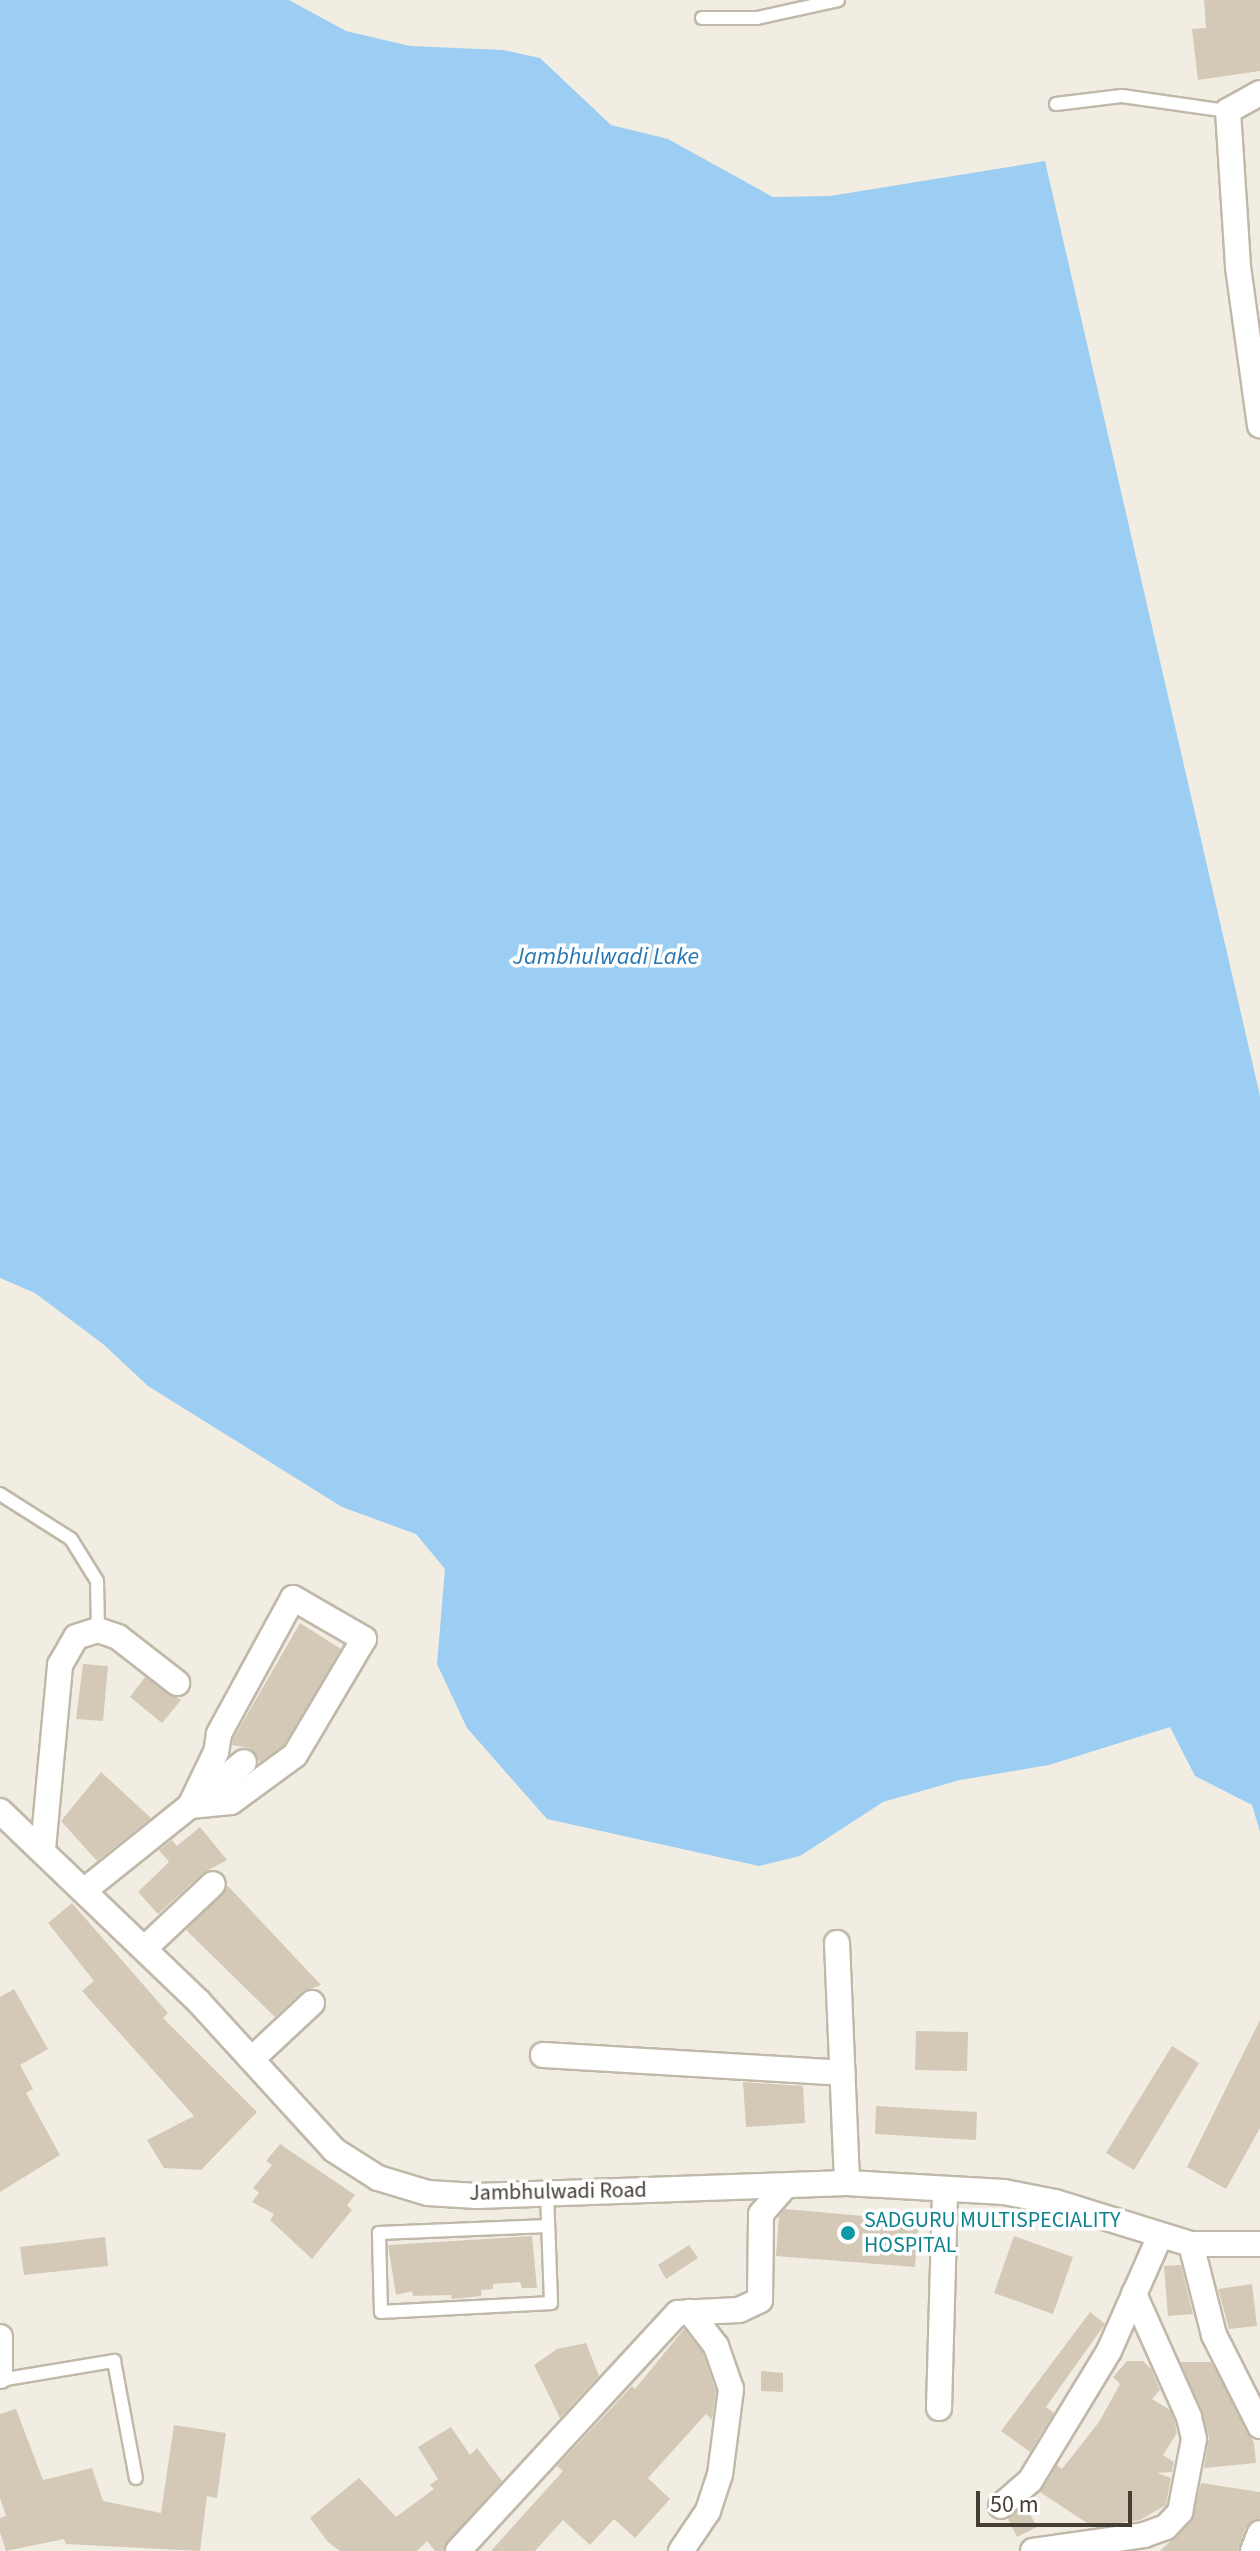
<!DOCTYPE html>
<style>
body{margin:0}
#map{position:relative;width:1260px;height:2551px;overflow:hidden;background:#f2ede2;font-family:"Source Sans 3",sans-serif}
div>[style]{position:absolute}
.water>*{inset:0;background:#9bcef2}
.building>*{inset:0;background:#d4c9b7}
.roads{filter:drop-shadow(2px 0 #c0b8a8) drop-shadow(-2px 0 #c0b8a8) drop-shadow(0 2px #c0b8a8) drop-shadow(0 -2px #c0b8a8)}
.lane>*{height:12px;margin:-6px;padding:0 6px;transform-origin:6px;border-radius:6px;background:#fff}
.street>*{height:24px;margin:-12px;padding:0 12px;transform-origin:12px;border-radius:12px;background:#fff}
.dots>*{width:22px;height:22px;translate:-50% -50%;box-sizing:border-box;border:4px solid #fff;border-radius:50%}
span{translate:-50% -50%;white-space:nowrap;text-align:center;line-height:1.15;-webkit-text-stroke:7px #fff;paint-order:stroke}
.street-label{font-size:22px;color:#443d33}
.culture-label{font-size:22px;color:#0d838f}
.left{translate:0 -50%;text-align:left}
.water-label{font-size:24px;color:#2977b2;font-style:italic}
.scale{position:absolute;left:976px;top:2491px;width:156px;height:36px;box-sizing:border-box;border:4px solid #443d33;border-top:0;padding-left:10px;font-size:24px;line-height:28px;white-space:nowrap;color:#443d33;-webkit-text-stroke:6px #fff;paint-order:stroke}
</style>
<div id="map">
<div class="water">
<i style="clip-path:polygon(0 0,289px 0,346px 31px,410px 46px,503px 50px,540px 58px,611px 125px,668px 139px,773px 197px,830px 196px,1045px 161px,1260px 1096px,1260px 1832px,1252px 1805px,1195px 1776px,1170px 1727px,1049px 1765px,960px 1780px,883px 1802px,800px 1856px,759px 1866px,547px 1819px,467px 1728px,437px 1664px,445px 1569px,416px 1534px,342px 1507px,148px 1386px,103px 1344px,35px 1293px,0 1278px)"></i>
</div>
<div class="building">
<i style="clip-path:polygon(1204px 0,1260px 0,1260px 71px,1198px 80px,1192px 29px,1206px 28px)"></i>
<i style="clip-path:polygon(300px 1623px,341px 1649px,284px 1745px,260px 1762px,250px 1748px,232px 1745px,233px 1739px)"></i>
<i style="clip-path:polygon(83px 1664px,108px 1666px,103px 1721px,76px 1719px)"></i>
<i style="clip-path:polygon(145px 1677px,181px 1700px,162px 1723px,130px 1697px)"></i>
<i style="clip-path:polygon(101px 1772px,151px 1818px,97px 1861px,61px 1821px)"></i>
<i style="clip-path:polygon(200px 1827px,227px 1860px,203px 1873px,158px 1914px,138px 1892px,169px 1862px,159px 1850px,172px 1840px,177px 1846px)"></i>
<i style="clip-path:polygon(228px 1886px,321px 1985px,302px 1992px,275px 2017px,186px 1930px)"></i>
<i style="clip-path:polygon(72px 1903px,168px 2013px,163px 2018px,257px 2112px,201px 2170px,164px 2168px,147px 2140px,194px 2116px,82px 1991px,94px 1981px,48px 1923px)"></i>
<i style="clip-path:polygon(14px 1989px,48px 2049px,20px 2065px,33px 2089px,26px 2093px,60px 2155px,0 2192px,0 1997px)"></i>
<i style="clip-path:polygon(1260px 2020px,1260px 2128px,1226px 2189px,1187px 2167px)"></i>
<i style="clip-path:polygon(916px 2031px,968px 2032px,967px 2071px,915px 2070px)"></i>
<i style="clip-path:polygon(1172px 2046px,1199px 2063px,1134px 2170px,1106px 2153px)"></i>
<i style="clip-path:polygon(743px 2082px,803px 2086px,805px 2123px,746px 2127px)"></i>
<i style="clip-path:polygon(876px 2106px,977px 2112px,976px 2140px,875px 2134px)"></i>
<i style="clip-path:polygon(280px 2144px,355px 2195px,347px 2205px,352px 2210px,312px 2259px,270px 2220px,274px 2214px,252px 2202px,259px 2193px,253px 2188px,272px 2165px,266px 2161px)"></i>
<i style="clip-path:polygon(785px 2209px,919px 2221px,915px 2267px,776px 2256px,779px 2216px)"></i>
<i style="clip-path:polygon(532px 2236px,537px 2288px,522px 2288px,520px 2282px,493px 2284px,493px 2289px,481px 2290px,481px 2296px,452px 2299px,451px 2295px,413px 2296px,412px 2291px,396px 2295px,388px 2245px)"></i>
<i style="clip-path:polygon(1014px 2236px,1073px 2257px,1053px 2314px,994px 2293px)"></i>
<i style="clip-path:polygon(105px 2237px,108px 2266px,24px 2275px,20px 2247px)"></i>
<i style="clip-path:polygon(689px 2245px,698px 2258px,666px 2279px,658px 2265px)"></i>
<i style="clip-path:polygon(1181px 2265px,1193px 2314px,1168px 2316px,1164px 2266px)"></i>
<i style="clip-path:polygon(1252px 2284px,1257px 2326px,1229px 2329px,1218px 2289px)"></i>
<i style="clip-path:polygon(1090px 2312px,1105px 2324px,1046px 2407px,1054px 2413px,1030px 2452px,1001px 2431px)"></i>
<i style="clip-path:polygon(684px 2329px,703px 2353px,716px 2391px,712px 2420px,706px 2414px,648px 2478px,670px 2499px,635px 2538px,614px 2519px,590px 2545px,563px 2520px,535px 2551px,491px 2551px,563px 2471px,557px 2466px,632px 2386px,635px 2389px)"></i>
<i style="clip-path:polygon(586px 2343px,599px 2376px,560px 2418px,534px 2365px,557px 2349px)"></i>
<i style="clip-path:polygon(1127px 2361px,1143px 2361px,1151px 2369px,1160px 2390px,1152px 2399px,1170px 2410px,1175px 2422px,1177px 2433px,1163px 2455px,1174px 2462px,1172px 2472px,1157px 2473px,1171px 2478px,1166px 2505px,1140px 2520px,1093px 2527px,1040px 2492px,1057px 2465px,1062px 2469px,1099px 2422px,1120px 2384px,1113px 2377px)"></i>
<i style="clip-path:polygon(1181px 2362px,1211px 2362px,1254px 2443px,1256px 2463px,1204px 2468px,1209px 2437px)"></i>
<i style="clip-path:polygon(761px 2371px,783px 2373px,783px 2392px,761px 2391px)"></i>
<i style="clip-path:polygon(16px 2409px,43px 2480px,92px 2468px,103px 2501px,161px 2513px,174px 2425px,226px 2433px,217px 2498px,207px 2496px,200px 2551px,66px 2544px,64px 2539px,6px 2551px,0 2532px,0 2518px,6px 2516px,0 2498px,0 2414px)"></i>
<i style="clip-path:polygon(451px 2427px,470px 2455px,477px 2448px,502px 2481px,443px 2551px,435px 2551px,427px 2541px,417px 2551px,340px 2551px,328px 2542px,310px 2518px,359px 2478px,396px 2517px,434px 2489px,430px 2485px,438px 2479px,418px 2447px)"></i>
<i style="clip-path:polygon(1201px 2483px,1260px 2492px,1260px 2518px,1246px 2527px,1238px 2551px,1160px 2551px,1191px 2522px)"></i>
<i style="clip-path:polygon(1025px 2505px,1037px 2527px,1017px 2537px,1008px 2519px)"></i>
</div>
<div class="roads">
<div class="lane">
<i style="left:702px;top:18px;width:55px"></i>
<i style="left:757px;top:18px;width:83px;rotate:-12.5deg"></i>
<i style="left:1056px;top:104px;width:66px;rotate:-6.9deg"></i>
<i style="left:1122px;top:96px;width:107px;rotate:8.1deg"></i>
<i style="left:0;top:1494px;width:84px;rotate:32.4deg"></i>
<i style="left:71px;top:1539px;width:49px;rotate:58.2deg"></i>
<i style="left:97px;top:1581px;width:49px;rotate:88.8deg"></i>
<i style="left:547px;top:2193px;width:110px;rotate:87.9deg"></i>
<i style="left:551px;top:2303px;width:170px;rotate:177deg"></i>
<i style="left:381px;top:2312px;width:79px;rotate:-91.5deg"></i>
<i style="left:379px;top:2233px;width:169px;rotate:-2.4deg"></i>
<i style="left:0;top:2380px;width:116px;rotate:-9.5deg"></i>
<i style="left:114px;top:2361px;width:119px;rotate:79.4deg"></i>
</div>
<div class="street">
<i style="left:1260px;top:93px;width:37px;rotate:151deg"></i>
<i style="left:1228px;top:111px;width:156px;rotate:86.3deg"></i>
<i style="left:1238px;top:267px;width:160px;rotate:82.1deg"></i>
<i style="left:195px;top:1802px;width:63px;rotate:-39.2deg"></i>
<i style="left:0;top:1811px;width:276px;rotate:43.8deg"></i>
<i style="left:199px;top:2002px;width:200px;rotate:47.6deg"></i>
<i style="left:334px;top:2150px;width:52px;rotate:32.5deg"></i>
<i style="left:378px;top:2178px;width:52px;rotate:16.7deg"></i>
<i style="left:428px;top:2193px;width:49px;rotate:3.5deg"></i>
<i style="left:477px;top:2196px;width:370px;rotate:-2deg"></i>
<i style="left:847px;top:2183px;width:157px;rotate:3.3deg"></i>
<i style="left:1004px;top:2192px;width:52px;rotate:11.1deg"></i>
<i style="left:1055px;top:2202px;width:142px;rotate:17.2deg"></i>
<i style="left:1191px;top:2244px;width:69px"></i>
<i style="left:43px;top:1849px;width:185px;rotate:-84.7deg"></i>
<i style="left:60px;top:1665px;width:32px;rotate:-60deg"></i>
<i style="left:76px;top:1637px;width:23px;rotate:-18deg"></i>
<i style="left:98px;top:1630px;width:21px;rotate:19deg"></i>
<i style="left:118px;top:1637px;width:75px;rotate:37.9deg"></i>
<i style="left:85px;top:1890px;width:134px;rotate:-38.7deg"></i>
<i style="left:190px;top:1806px;width:41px;rotate:-5.6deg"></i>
<i style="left:231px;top:1802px;width:79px;rotate:-36.3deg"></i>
<i style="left:295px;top:1755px;width:135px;rotate:-59.3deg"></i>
<i style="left:364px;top:1639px;width:82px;rotate:-150deg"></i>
<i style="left:293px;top:1598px;width:155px;rotate:118.6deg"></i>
<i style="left:219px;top:1734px;width:18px;rotate:99deg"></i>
<i style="left:216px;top:1752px;width:60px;rotate:115.7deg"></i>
<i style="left:837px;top:1943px;width:240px;rotate:87.6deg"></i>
<i style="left:145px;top:1948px;width:93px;rotate:-43.3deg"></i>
<i style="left:543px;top:2055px;width:300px;rotate:3.4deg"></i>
<i style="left:252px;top:2059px;width:82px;rotate:-43deg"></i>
<i style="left:1191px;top:2244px;width:94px;rotate:75.8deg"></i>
<i style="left:1214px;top:2335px;width:102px;rotate:63.2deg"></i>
<i style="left:0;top:2337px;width:39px;rotate:90deg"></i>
<i style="left:939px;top:2408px;width:219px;rotate:-88.4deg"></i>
<i style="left:1001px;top:2506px;width:38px;rotate:-41deg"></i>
<i style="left:1030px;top:2481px;width:152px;rotate:-58.7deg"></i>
<i style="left:1109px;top:2351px;width:126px;rotate:-66.1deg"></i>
<i style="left:458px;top:2551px;width:324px;rotate:-47.3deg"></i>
<i style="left:678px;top:2313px;width:61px;rotate:-2.8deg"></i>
<i style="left:739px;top:2310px;width:23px;rotate:-25deg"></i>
<i style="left:760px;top:2300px;width:86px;rotate:-89.3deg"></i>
<i style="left:761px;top:2214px;width:37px;rotate:-49deg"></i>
<i style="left:681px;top:2551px;width:48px;rotate:-56deg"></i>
<i style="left:708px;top:2511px;width:38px;rotate:-72deg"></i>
<i style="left:720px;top:2475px;width:87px;rotate:-82.7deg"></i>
<i style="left:731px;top:2389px;width:46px;rotate:-109.2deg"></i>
<i style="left:716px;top:2346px;width:43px;rotate:-127.4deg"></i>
<i style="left:1033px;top:2551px;width:112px;rotate:-8.2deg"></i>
<i style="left:1144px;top:2535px;width:23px;rotate:-20deg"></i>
<i style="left:1166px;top:2527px;width:21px;rotate:-47deg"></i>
<i style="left:1180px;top:2512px;width:74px;rotate:-79.1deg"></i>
<i style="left:1194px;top:2439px;width:23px;rotate:-103deg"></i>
<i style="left:1189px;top:2417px;width:135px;rotate:-114.1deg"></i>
<i style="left:1253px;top:2551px;width:19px;rotate:-69deg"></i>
</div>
</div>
<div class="dots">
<i style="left:848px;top:2233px;background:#0f9aa8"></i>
</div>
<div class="street-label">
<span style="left:558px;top:2192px;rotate:-1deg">Jambhulwadi Road</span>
</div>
<div class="culture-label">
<span class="left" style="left:864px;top:2233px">SADGURU MULTISPECIALITY<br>HOSPITAL</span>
</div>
<div class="water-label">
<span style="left:606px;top:957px">Jambhulwadi Lake</span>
</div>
<div class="scale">50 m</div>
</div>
